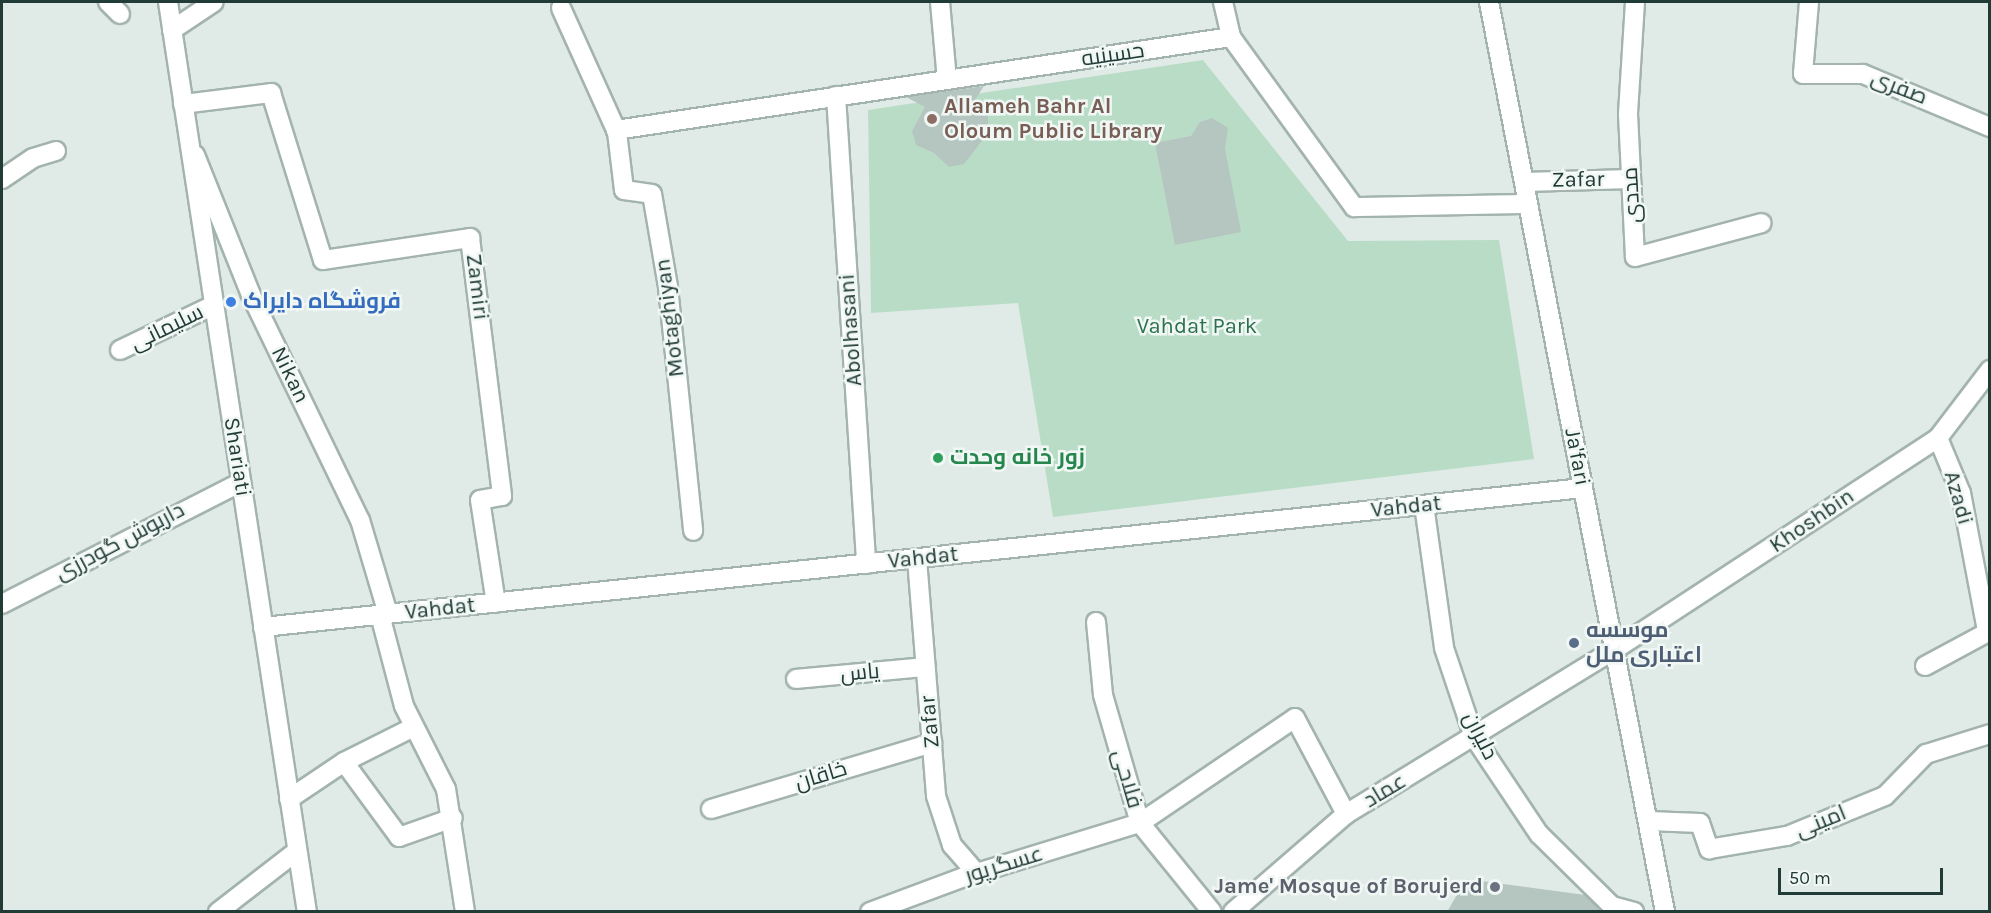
<!DOCTYPE html>
<meta charset="utf-8">
<style>
body{margin:0}
#map{position:relative;width:1991px;height:913px;overflow:hidden;background:#e0ebe7;font-family:Karla,Cairo,sans-serif}
div>[style]{position:absolute}
.green>*{inset:0;background:#b9dcc6}
.building>*{inset:0;background:#b5c5c0}
.roads{filter:drop-shadow(2px 0 #a3b3ae) drop-shadow(-2px 0 #a3b3ae) drop-shadow(0 2px #a3b3ae) drop-shadow(0 -2px #a3b3ae)}
.street>*{height:18px;margin:-9px;padding:0 9px;transform-origin:9px;border-radius:9px;background:#fff}
.secondary>*{height:18px;margin:-9px;padding:0 9px;transform-origin:9px;border-radius:9px;background:#fff}
.dots>*{width:16px;height:16px;translate:-50% -50%;box-sizing:border-box;border:3px solid #f0f7f4;border-radius:50%}
span{translate:-50% -50%;white-space:nowrap;text-align:center;line-height:1.15;-webkit-text-stroke:5px #f0f7f4;paint-order:stroke}
.street-label{font-size:22px;color:#213b36}
.education-label{font-size:22px;color:#785e54;font-weight:700}
.left{translate:0 -50%;text-align:left}
.shop-label{font-size:22px;color:#366cbe;font-weight:700}
.park-label{font-size:22px;color:#2c714d}
.leisure-label{font-size:22px;color:#27864d;font-weight:700}
.service-label{font-size:22px;color:#4e5e75;font-weight:700}
.worship-label{font-size:22px;color:#5b616d;font-weight:700}
.right{translate:-100% -50%;text-align:right}
.frame{position:absolute;inset:0;border:3px solid #213b36;pointer-events:none}
.scale{position:absolute;left:1778px;top:868px;width:165px;height:27px;box-sizing:border-box;border:3px solid #213b36;border-top:0;padding-left:8px;font-size:18px;line-height:21px;white-space:nowrap;color:#213b36;-webkit-text-stroke:4px #f0f7f4;paint-order:stroke}
</style>
<div id="map">
<div class="green">
<i style="clip-path:polygon(1203px 60px,1348px 241px,1499px 240px,1534px 459px,1053px 517px,1018px 303px,871px 313px,868px 110px)"></i>
</div>
<div class="building">
<i style="clip-path:polygon(984px 86px,974px 101px,988px 116px,988px 133px,964px 164px,949px 167px,934px 153px,916px 145px,912px 131px,925px 107px,906px 97px)"></i>
<i style="clip-path:polygon(1212px 118px,1228px 128px,1225px 149px,1241px 232px,1175px 245px,1155px 143px,1191px 136px,1200px 122px)"></i>
<i style="clip-path:polygon(1466px 879px,1585px 895px,1602px 912px,1447px 912px)"></i>
</div>
<div class="roads">
<div class="street">
<i style="left:108px;top:2px;width:17px;rotate:45deg"></i>
<i style="left:940px;top:2px;width:78px;rotate:84.9deg"></i>
<i style="left:1223px;top:2px;width:36px;rotate:77deg"></i>
<i style="left:1635px;top:2px;width:112px;rotate:93.6deg"></i>
<i style="left:1628px;top:114px;width:143px;rotate:87.2deg"></i>
<i style="left:1635px;top:257px;width:131px;rotate:-15deg"></i>
<i style="left:1809px;top:2px;width:72px;rotate:94.8deg"></i>
<i style="left:1803px;top:74px;width:60px"></i>
<i style="left:1863px;top:74px;width:138px;rotate:22.7deg"></i>
<i style="left:561px;top:8px;width:136px;rotate:65.7deg"></i>
<i style="left:617px;top:132px;width:58px;rotate:83.1deg"></i>
<i style="left:624px;top:190px;width:28px;rotate:8deg"></i>
<i style="left:652px;top:194px;width:94px;rotate:80.2deg"></i>
<i style="left:668px;top:287px;width:245px;rotate:84.1deg"></i>
<i style="left:836px;top:96px;width:469px;rotate:86.3deg"></i>
<i style="left:183px;top:104px;width:89px;rotate:-7.1deg"></i>
<i style="left:271px;top:93px;width:175px;rotate:72.7deg"></i>
<i style="left:323px;top:260px;width:149px;rotate:-8.5deg"></i>
<i style="left:470px;top:238px;width:260px;rotate:82.9deg"></i>
<i style="left:502px;top:496px;width:22px;rotate:170deg"></i>
<i style="left:480px;top:500px;width:104px;rotate:81.2deg"></i>
<i style="left:195px;top:155px;width:151px;rotate:68.2deg"></i>
<i style="left:251px;top:295px;width:250px;rotate:64.2deg"></i>
<i style="left:360px;top:520px;width:98px;rotate:73.4deg"></i>
<i style="left:2px;top:179px;width:37px;rotate:-34deg"></i>
<i style="left:33px;top:158px;width:24px;rotate:-17deg"></i>
<i style="left:1524px;top:182px;width:107px;rotate:-1.6deg"></i>
<i style="left:120px;top:350px;width:104px;rotate:-25.6deg"></i>
<i style="left:1938px;top:438px;width:60px;rotate:67.3deg"></i>
<i style="left:1961px;top:493px;width:140px;rotate:79.3deg"></i>
<i style="left:1424px;top:505px;width:144px;rotate:82deg"></i>
<i style="left:1444px;top:648px;width:94px;rotate:71.4deg"></i>
<i style="left:1474px;top:737px;width:117px;rotate:56.2deg"></i>
<i style="left:1539px;top:834px;width:103px;rotate:44.6deg"></i>
<i style="left:1612px;top:906px;width:23px;rotate:15deg"></i>
<i style="left:917px;top:559px;width:238px;rotate:85.4deg"></i>
<i style="left:936px;top:796px;width:52px;rotate:71.9deg"></i>
<i style="left:952px;top:845px;width:37px;rotate:49deg"></i>
<i style="left:2px;top:604px;width:268px;rotate:-27deg"></i>
<i style="left:380px;top:615px;width:94px;rotate:75.2deg"></i>
<i style="left:404px;top:706px;width:93px;rotate:63.2deg"></i>
<i style="left:446px;top:789px;width:124px;rotate:81.2deg"></i>
<i style="left:1096px;top:622px;width:73px;rotate:84.5deg"></i>
<i style="left:1103px;top:695px;width:133px;rotate:73.9deg"></i>
<i style="left:1140px;top:823px;width:114px;rotate:51deg"></i>
<i style="left:1925px;top:666px;width:74px;rotate:-28.3deg"></i>
<i style="left:796px;top:679px;width:130px;rotate:-5.3deg"></i>
<i style="left:344px;top:762px;width:93px;rotate:53.7deg"></i>
<i style="left:399px;top:837px;width:57px;rotate:-19.4deg"></i>
<i style="left:289px;top:799px;width:66px;rotate:-33.9deg"></i>
<i style="left:344px;top:762px;width:78px;rotate:-26.6deg"></i>
<i style="left:711px;top:809px;width:231px;rotate:-16.6deg"></i>
<i style="left:1649px;top:821px;width:51px;rotate:2.2deg"></i>
<i style="left:1700px;top:823px;width:28px;rotate:71deg"></i>
<i style="left:1709px;top:849px;width:79px;rotate:-9.5deg"></i>
<i style="left:1787px;top:836px;width:106px;rotate:-22.2deg"></i>
<i style="left:1885px;top:796px;width:59px;rotate:-45.7deg"></i>
<i style="left:1926px;top:754px;width:67px;rotate:-17.4deg"></i>
<i style="left:218px;top:912px;width:100px;rotate:-37.7deg"></i>
<i style="left:870px;top:912px;width:100px;rotate:-20.4deg"></i>
<i style="left:964px;top:877px;width:184px;rotate:-17.1deg"></i>
<i style="left:1140px;top:823px;width:187px;rotate:-34.1deg"></i>
<i style="left:1295px;top:718px;width:109px;rotate:62deg"></i>
<i style="left:1346px;top:814px;width:314px;rotate:-31.5deg"></i>
<i style="left:1614px;top:650px;width:387px;rotate:-33.2deg"></i>
<i style="left:1938px;top:438px;width:86px;rotate:-52.6deg"></i>
<i style="left:1233px;top:912px;width:150px;rotate:-40.9deg"></i>
</div>
<div class="secondary">
<i style="left:168px;top:2px;width:921px;rotate:81.32deg"></i>
<i style="left:1489px;top:2px;width:927px;rotate:79.05deg"></i>
<i style="left:172px;top:30px;width:50px;rotate:-33.7deg"></i>
<i style="left:616px;top:130px;width:622px;rotate:-8.6deg"></i>
<i style="left:1231px;top:37px;width:210px;rotate:54.1deg"></i>
<i style="left:1354px;top:207px;width:174px;rotate:-1deg"></i>
<i style="left:263px;top:627px;width:1327px;rotate:-6.01deg"></i>
</div>
</div>
<div class="dots">
<i style="left:932px;top:119px;background:#8d6e63"></i>
<i style="left:231px;top:302px;background:#3f7fe0"></i>
<i style="left:938px;top:458px;background:#2e9e5b"></i>
<i style="left:1574px;top:643px;background:#5c6f8a"></i>
<i style="left:1495px;top:887px;background:#6b7280"></i>
</div>
<div class="street-label">
<span style="left:1113px;top:55px;rotate:-8deg">حسینیه</span>
<span style="left:1899px;top:88px;rotate:21deg">صفری</span>
<span style="left:1578px;top:180px;rotate:-1deg">Zafar</span>
<span style="left:1632px;top:195px;rotate:-93deg">مددی</span>
<span style="left:477px;top:287px;rotate:83deg">Zamiri</span>
<span style="left:670px;top:318px;rotate:-97deg">Motaghiyan</span>
<span style="left:167px;top:328px;rotate:-26deg">سلیمانی</span>
<span style="left:851px;top:330px;rotate:-94deg">Abolhasani</span>
<span style="left:290px;top:375px;rotate:64deg">Nikan</span>
<span style="left:237px;top:457px;rotate:81deg">Shariati</span>
<span style="left:1577px;top:457px;rotate:79deg">Ja'fari</span>
<span style="left:1958px;top:498px;rotate:74deg">Azadi</span>
<span style="left:1406px;top:507px;rotate:-6deg">Vahdat</span>
<span style="left:1812px;top:521px;rotate:-34deg">Khoshbin</span>
<span style="left:120px;top:542px;rotate:-28deg">داریوش گودرزی</span>
<span style="left:923px;top:558px;rotate:-6deg">Vahdat</span>
<span style="left:440px;top:609px;rotate:-6deg">Vahdat</span>
<span style="left:860px;top:673px;rotate:-5deg">یاس</span>
<span style="left:930px;top:722px;rotate:-95deg">Zafar</span>
<span style="left:1480px;top:736px;rotate:63deg">دلیران</span>
<span style="left:821px;top:776px;rotate:-17deg">خاقان</span>
<span style="left:1127px;top:779px;rotate:74deg">فلاحی</span>
<span style="left:1385px;top:791px;rotate:-31deg">عماد</span>
<span style="left:1821px;top:822px;rotate:-22deg">امینی</span>
<span style="left:1004px;top:865px;rotate:-17deg">عسگرپور</span>
</div>
<div class="education-label">
<span class="left" style="left:944px;top:119px">Allameh Bahr Al<br>Oloum Public Library</span>
</div>
<div class="shop-label">
<span class="left" style="left:243px;top:302px">فروشگاه دایراک</span>
</div>
<div class="park-label">
<span style="left:1197px;top:327px">Vahdat Park</span>
</div>
<div class="leisure-label">
<span class="left" style="left:950px;top:458px">زور خانه وحدت</span>
</div>
<div class="service-label">
<span class="left" style="left:1586px;top:643px">موسسه<br>اعتباری ملل</span>
</div>
<div class="worship-label">
<span class="right" style="left:1483px;top:887px">Jame' Mosque of Borujerd</span>
</div>
<div class="frame"></div>
<div class="scale">50 m</div>
</div>
